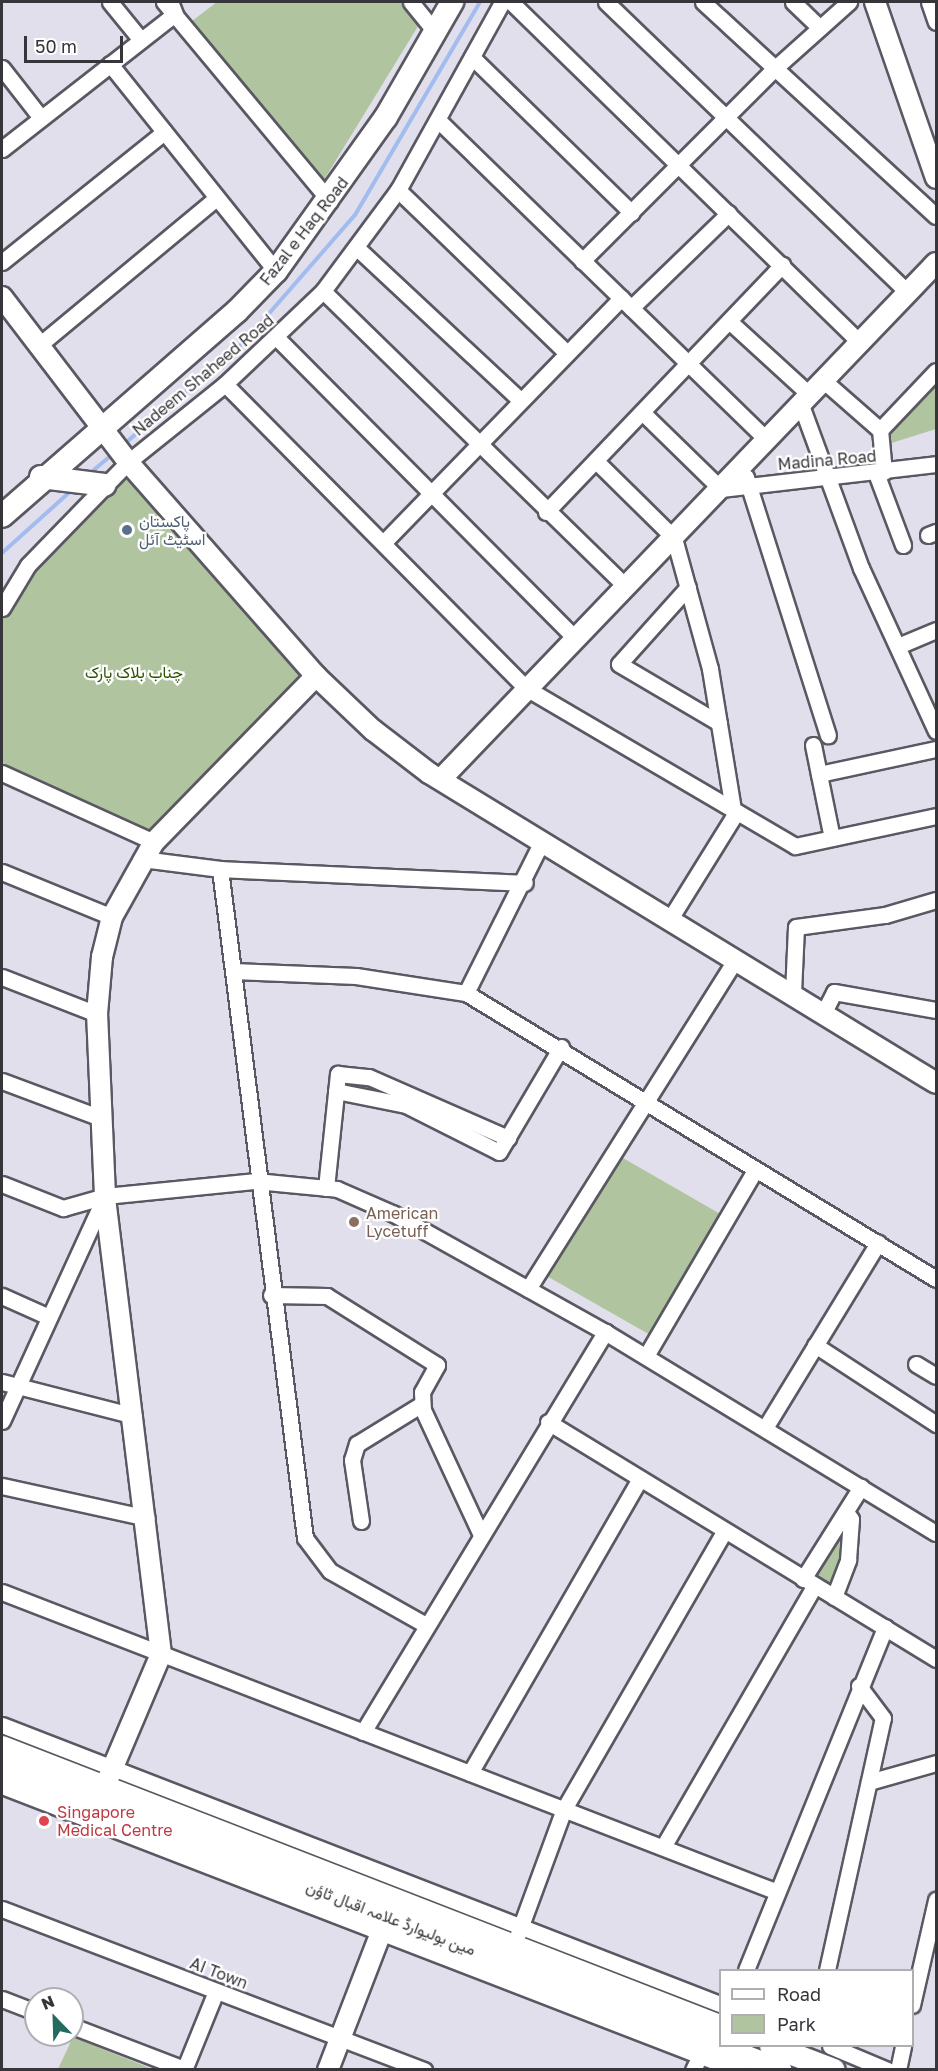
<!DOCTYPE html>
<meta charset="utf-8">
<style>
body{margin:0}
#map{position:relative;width:938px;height:2071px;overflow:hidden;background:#e1dfeb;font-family:"Golos Text",Vazirmatn,sans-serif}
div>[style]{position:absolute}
.green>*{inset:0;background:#b0c59f}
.stream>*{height:4px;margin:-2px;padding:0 2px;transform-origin:2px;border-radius:2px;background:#a2bcef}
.roads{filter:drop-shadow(2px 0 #5a5862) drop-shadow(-2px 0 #5a5862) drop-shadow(0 2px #5a5862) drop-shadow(0 -2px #5a5862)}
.minor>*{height:15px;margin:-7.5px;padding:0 7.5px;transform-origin:7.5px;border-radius:7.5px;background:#fff}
.tertiary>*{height:20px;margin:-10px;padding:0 10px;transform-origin:10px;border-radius:10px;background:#fff}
.secondary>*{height:22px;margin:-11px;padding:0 11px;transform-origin:11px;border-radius:11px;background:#fff}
.dots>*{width:16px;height:16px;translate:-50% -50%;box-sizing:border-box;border:3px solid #fff;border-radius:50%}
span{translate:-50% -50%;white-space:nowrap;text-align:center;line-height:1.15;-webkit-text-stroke:4.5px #fff;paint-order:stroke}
.street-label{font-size:16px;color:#36353a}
.service-label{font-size:16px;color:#4e5e75}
.left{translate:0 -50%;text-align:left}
.park-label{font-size:16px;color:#2f5000}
.education-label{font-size:16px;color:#785e54}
.health-label{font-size:16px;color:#be3a42}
.frame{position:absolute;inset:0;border:3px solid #36353a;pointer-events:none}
.legend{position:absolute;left:719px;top:1969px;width:195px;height:78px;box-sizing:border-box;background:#fff;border:2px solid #afaeb0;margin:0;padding:8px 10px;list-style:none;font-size:18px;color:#36353a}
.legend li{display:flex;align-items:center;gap:12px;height:30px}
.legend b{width:30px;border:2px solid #afaeb0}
.north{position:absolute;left:24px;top:1987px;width:60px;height:60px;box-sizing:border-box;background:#fff;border:2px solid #afaeb0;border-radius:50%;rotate:337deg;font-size:16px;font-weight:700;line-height:24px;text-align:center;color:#36353a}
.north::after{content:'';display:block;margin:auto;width:21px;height:27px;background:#256a5e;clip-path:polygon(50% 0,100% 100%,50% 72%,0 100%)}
.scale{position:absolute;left:24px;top:36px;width:99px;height:27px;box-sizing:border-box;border:3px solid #36353a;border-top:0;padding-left:8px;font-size:18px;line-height:21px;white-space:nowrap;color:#36353a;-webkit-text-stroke:4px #fff;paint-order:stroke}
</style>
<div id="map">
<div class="green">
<i style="clip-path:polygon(217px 2px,404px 2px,420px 23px,322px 183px,188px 24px)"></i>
<i style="clip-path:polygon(936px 371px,936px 429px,882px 446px,880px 430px)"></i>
<i style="clip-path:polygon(128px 462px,316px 676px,154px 842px,2px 773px,2px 608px,28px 565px)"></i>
<i style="clip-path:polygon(616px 1154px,722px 1215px,652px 1336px,545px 1275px)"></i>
<i style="clip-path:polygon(847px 1525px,844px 1556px,831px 1587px,812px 1574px)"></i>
<i style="clip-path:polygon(73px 2037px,152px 2069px,58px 2069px)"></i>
</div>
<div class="stream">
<i style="left:123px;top:445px;width:160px;rotate:-40.4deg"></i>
<i style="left:245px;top:341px;width:167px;rotate:-48.9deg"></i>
<i style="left:355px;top:215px;width:247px;rotate:-59.6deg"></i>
<i style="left:89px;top:474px;width:31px;rotate:-40deg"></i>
<i style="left:2px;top:553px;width:94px;rotate:-42deg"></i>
</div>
<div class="roads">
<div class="minor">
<i style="left:110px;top:2px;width:49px;rotate:50.8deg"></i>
<i style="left:164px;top:2px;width:259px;rotate:50.2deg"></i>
<i style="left:411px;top:2px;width:38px;rotate:51deg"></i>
<i style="left:511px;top:2px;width:489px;rotate:44.3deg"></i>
<i style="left:606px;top:2px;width:419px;rotate:43.9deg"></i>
<i style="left:703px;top:2px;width:316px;rotate:42.6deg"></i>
<i style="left:793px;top:2px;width:37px;rotate:44deg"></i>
<i style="left:929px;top:2px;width:21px;rotate:71deg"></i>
<i style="left:472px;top:57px;width:223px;rotate:44.3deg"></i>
<i style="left:110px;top:64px;width:265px;rotate:51.3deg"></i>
<i style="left:2px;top:68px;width:63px;rotate:52deg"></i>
<i style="left:439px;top:121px;width:458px;rotate:44.2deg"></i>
<i style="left:2px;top:149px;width:219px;rotate:-38deg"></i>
<i style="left:175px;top:14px;width:9px;rotate:-111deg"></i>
<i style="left:398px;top:190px;width:235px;rotate:44deg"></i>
<i style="left:357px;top:248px;width:224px;rotate:43deg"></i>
<i style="left:582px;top:261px;width:272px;rotate:-45deg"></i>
<i style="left:774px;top:69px;width:101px;rotate:-41.8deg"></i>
<i style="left:2px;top:262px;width:208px;rotate:-38.7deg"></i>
<i style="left:323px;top:291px;width:424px;rotate:44.3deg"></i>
<i style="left:631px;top:308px;width:136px;rotate:-44.1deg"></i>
<i style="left:729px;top:321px;width:110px;rotate:42.4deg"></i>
<i style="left:277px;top:338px;width:421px;rotate:45.2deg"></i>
<i style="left:38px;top:346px;width:231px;rotate:-39.7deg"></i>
<i style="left:824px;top:381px;width:74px;rotate:41.2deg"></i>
<i style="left:225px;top:384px;width:428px;rotate:45.3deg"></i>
<i style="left:526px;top:688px;width:312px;rotate:30.4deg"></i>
<i style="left:795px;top:846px;width:144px;rotate:-12deg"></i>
<i style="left:801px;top:405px;width:174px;rotate:69.8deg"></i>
<i style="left:861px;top:568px;width:179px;rotate:65.3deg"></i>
<i style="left:642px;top:412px;width:110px;rotate:44.3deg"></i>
<i style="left:721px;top:489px;width:216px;rotate:-6.6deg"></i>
<i style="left:596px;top:461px;width:110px;rotate:44.6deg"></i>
<i style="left:674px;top:538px;width:136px;rotate:74.6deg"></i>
<i style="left:710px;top:669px;width:149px;rotate:80.7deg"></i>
<i style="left:734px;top:816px;width:121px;rotate:121.9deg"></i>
<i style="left:884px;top:472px;width:42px;rotate:-95.4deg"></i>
<i style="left:880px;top:430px;width:81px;rotate:-46.5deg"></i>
<i style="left:876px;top:473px;width:77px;rotate:69.4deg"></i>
<i style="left:746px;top:477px;width:271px;rotate:72.4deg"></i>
<i style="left:546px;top:512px;width:342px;rotate:-46.3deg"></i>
<i style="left:928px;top:535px;width:9px;rotate:-21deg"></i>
<i style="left:385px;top:541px;width:339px;rotate:-45.8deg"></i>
<i style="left:688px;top:587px;width:103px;rotate:131.9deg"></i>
<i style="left:619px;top:664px;width:116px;rotate:30.5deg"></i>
<i style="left:2px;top:608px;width:50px;rotate:-58.8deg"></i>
<i style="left:28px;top:565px;width:144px;rotate:-45.8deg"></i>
<i style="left:128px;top:462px;width:124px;rotate:-38.8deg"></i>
<i style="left:225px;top:384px;width:135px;rotate:-43.5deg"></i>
<i style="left:323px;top:291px;width:126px;rotate:-53.4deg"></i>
<i style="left:398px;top:190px;width:215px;rotate:-61deg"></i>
<i style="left:898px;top:646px;width:41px;rotate:-22.8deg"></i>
<i style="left:813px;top:745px;width:95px;rotate:78.5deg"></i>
<i style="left:2px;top:773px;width:167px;rotate:24.4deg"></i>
<i style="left:819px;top:774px;width:120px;rotate:-12.1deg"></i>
<i style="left:142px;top:859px;width:79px;rotate:7.3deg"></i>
<i style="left:220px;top:869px;width:305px;rotate:2.6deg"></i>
<i style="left:220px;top:869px;width:674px;rotate:82.76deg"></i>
<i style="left:305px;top:1538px;width:41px;rotate:52.9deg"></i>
<i style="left:330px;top:1571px;width:110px;rotate:29.4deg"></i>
<i style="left:2px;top:872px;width:119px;rotate:22.2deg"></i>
<i style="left:233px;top:971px;width:123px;rotate:2.3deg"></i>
<i style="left:356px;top:976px;width:111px;rotate:8.8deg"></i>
<i style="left:466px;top:993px;width:550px;rotate:31.32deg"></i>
<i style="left:2px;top:977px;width:102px;rotate:21.3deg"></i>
<i style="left:466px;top:993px;width:170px;rotate:-63.4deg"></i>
<i style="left:793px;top:993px;width:66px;rotate:-87.4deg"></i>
<i style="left:796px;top:927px;width:90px;rotate:-7.7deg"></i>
<i style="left:885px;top:915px;width:53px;rotate:-16.4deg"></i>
<i style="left:824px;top:1012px;width:22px;rotate:-63deg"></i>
<i style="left:834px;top:992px;width:104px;rotate:10deg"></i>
<i style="left:2px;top:1081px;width:106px;rotate:20.5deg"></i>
<i style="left:336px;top:1091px;width:71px;rotate:11.3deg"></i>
<i style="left:406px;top:1105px;width:104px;rotate:26.8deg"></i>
<i style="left:499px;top:1152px;width:122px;rotate:-59.4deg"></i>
<i style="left:2px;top:1184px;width:66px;rotate:21.5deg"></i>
<i style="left:63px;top:1208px;width:44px;rotate:-15.9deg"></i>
<i style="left:105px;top:1196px;width:152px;rotate:-5.7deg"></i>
<i style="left:256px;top:1181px;width:81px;rotate:5.6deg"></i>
<i style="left:337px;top:1189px;width:62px;rotate:23.7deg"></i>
<i style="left:394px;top:1214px;width:242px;rotate:29.2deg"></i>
<i style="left:605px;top:1332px;width:387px;rotate:31.3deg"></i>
<i style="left:326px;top:1188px;width:115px;rotate:-84deg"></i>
<i style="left:338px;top:1074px;width:31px;rotate:6deg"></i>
<i style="left:369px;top:1077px;width:152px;rotate:23.7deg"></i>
<i style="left:528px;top:1289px;width:390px;rotate:-57.8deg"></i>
<i style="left:271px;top:1295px;width:56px;rotate:1deg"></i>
<i style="left:327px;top:1296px;width:130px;rotate:32.1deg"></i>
<i style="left:437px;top:1365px;width:31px;rotate:119deg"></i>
<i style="left:422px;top:1392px;width:18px;rotate:87deg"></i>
<i style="left:423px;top:1410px;width:138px;rotate:65.1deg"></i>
<i style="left:2px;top:1296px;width:51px;rotate:24.1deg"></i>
<i style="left:815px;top:1345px;width:145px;rotate:33.1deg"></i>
<i style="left:646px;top:1356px;width:213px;rotate:-59.6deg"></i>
<i style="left:916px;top:1364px;width:23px;rotate:31deg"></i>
<i style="left:2px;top:1382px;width:136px;rotate:14.4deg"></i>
<i style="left:2px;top:1421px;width:247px;rotate:-65.4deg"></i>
<i style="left:548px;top:1422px;width:455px;rotate:31.4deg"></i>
<i style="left:765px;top:1428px;width:217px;rotate:-58.6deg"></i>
<i style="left:2px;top:1486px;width:148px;rotate:12.4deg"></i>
<i style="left:361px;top:1521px;width:62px;rotate:-98.4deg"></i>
<i style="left:352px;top:1460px;width:17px;rotate:-73deg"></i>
<i style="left:357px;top:1444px;width:76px;rotate:-31.6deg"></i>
<i style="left:803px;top:1579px;width:109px;rotate:-57.8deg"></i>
<i style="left:2px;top:1592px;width:829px;rotate:21.15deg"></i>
<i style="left:834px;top:1597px;width:40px;rotate:-69deg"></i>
<i style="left:848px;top:1560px;width:41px;rotate:-85.8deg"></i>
<i style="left:851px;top:1519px;width:9px;rotate:-126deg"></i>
<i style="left:2px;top:1725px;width:770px;rotate:21.24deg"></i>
<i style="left:363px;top:1732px;width:468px;rotate:-58.8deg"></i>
<i style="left:470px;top:1773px;width:338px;rotate:-60deg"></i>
<i style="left:869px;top:1782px;width:70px;rotate:-15.8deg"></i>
<i style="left:2px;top:1786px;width:788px;rotate:21.13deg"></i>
<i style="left:663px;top:1847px;width:302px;rotate:-59.9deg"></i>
<i style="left:2px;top:1909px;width:452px;rotate:20.9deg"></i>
<i style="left:518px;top:1934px;width:133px;rotate:-69.8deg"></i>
<i style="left:564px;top:1809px;width:320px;rotate:-60deg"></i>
<i style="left:746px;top:1970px;width:370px;rotate:-67.9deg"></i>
<i style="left:827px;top:1970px;width:258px;rotate:-77.5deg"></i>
<i style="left:883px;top:1718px;width:40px;rotate:-127deg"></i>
<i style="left:2px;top:1999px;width:36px;rotate:21deg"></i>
<i style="left:912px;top:2005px;width:108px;rotate:-77.1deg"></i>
<i style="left:72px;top:2026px;width:120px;rotate:21deg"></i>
<i style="left:830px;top:2046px;width:62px;rotate:22.8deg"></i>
<i style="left:184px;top:2070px;width:85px;rotate:-67.9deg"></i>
<i style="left:693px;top:2070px;width:25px;rotate:-64deg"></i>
<i style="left:898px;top:2070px;width:25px;rotate:-78deg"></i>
</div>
<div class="tertiary">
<i style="left:875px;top:2px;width:186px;rotate:70.9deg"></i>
<i style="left:2px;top:297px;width:208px;rotate:52.6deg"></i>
<i style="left:128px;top:462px;width:285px;rotate:48.7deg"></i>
<i style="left:316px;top:676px;width:79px;rotate:43.5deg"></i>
<i style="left:373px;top:730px;width:71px;rotate:37.5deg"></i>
<i style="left:429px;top:773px;width:594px;rotate:31.44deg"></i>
<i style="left:441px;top:779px;width:715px;rotate:-46.19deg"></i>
<i style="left:105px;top:1786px;width:143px;rotate:-67deg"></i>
<i style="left:161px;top:1654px;width:461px;rotate:-97deg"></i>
<i style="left:105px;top:1196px;width:182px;rotate:-92.5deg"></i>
<i style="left:97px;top:1014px;width:57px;rotate:-85deg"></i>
<i style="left:102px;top:957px;width:41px;rotate:-76deg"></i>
<i style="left:112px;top:917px;width:86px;rotate:-60.8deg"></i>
<i style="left:154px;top:842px;width:232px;rotate:-45.7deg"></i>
<i style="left:328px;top:2070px;width:178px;rotate:-68.9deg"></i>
</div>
<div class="secondary">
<i style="left:41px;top:477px;width:64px;rotate:7.1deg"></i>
<i style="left:2px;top:516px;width:312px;rotate:-41.1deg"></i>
<i style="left:237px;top:311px;width:56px;rotate:-45.7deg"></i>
<i style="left:276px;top:271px;width:189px;rotate:-54.5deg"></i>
<i style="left:386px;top:117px;width:133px;rotate:-60.1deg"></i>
<i style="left:2px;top:1747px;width:770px;rotate:21.24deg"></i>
<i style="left:2px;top:1768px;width:835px;rotate:21.21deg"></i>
<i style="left:771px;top:2046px;width:67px;rotate:20.9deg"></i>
</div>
</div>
<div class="dots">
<i style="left:127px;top:530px;background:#5c6f8a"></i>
<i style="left:354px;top:1222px;background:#8d6e63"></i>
<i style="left:44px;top:1821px;background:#e0444e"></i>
</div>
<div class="street-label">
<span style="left:304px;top:231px;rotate:-52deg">Fazal e Haq Road</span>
<span style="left:203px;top:375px;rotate:-40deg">Nadeem Shaheed Road</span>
<span style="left:827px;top:460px;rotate:-5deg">Madina Road</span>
<span style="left:391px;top:1918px;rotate:21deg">مین بولیوارڈ علامہ اقبال ٹاؤن</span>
<span style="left:219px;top:1973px;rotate:21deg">AI Town</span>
</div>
<div class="service-label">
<span class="left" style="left:139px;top:530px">پاکستان<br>اسٹیٹ آئل</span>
</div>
<div class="park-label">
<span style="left:134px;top:672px">چناب بلاک پارک</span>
</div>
<div class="education-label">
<span class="left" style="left:366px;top:1222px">American<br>Lycetuff</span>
</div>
<div class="health-label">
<span class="left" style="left:57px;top:1821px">Singapore<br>Medical Centre</span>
</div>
<div class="frame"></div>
<ul class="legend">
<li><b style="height:8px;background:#fff"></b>Road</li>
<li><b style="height:16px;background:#b0c59f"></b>Park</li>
</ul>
<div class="north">N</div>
<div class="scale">50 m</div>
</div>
